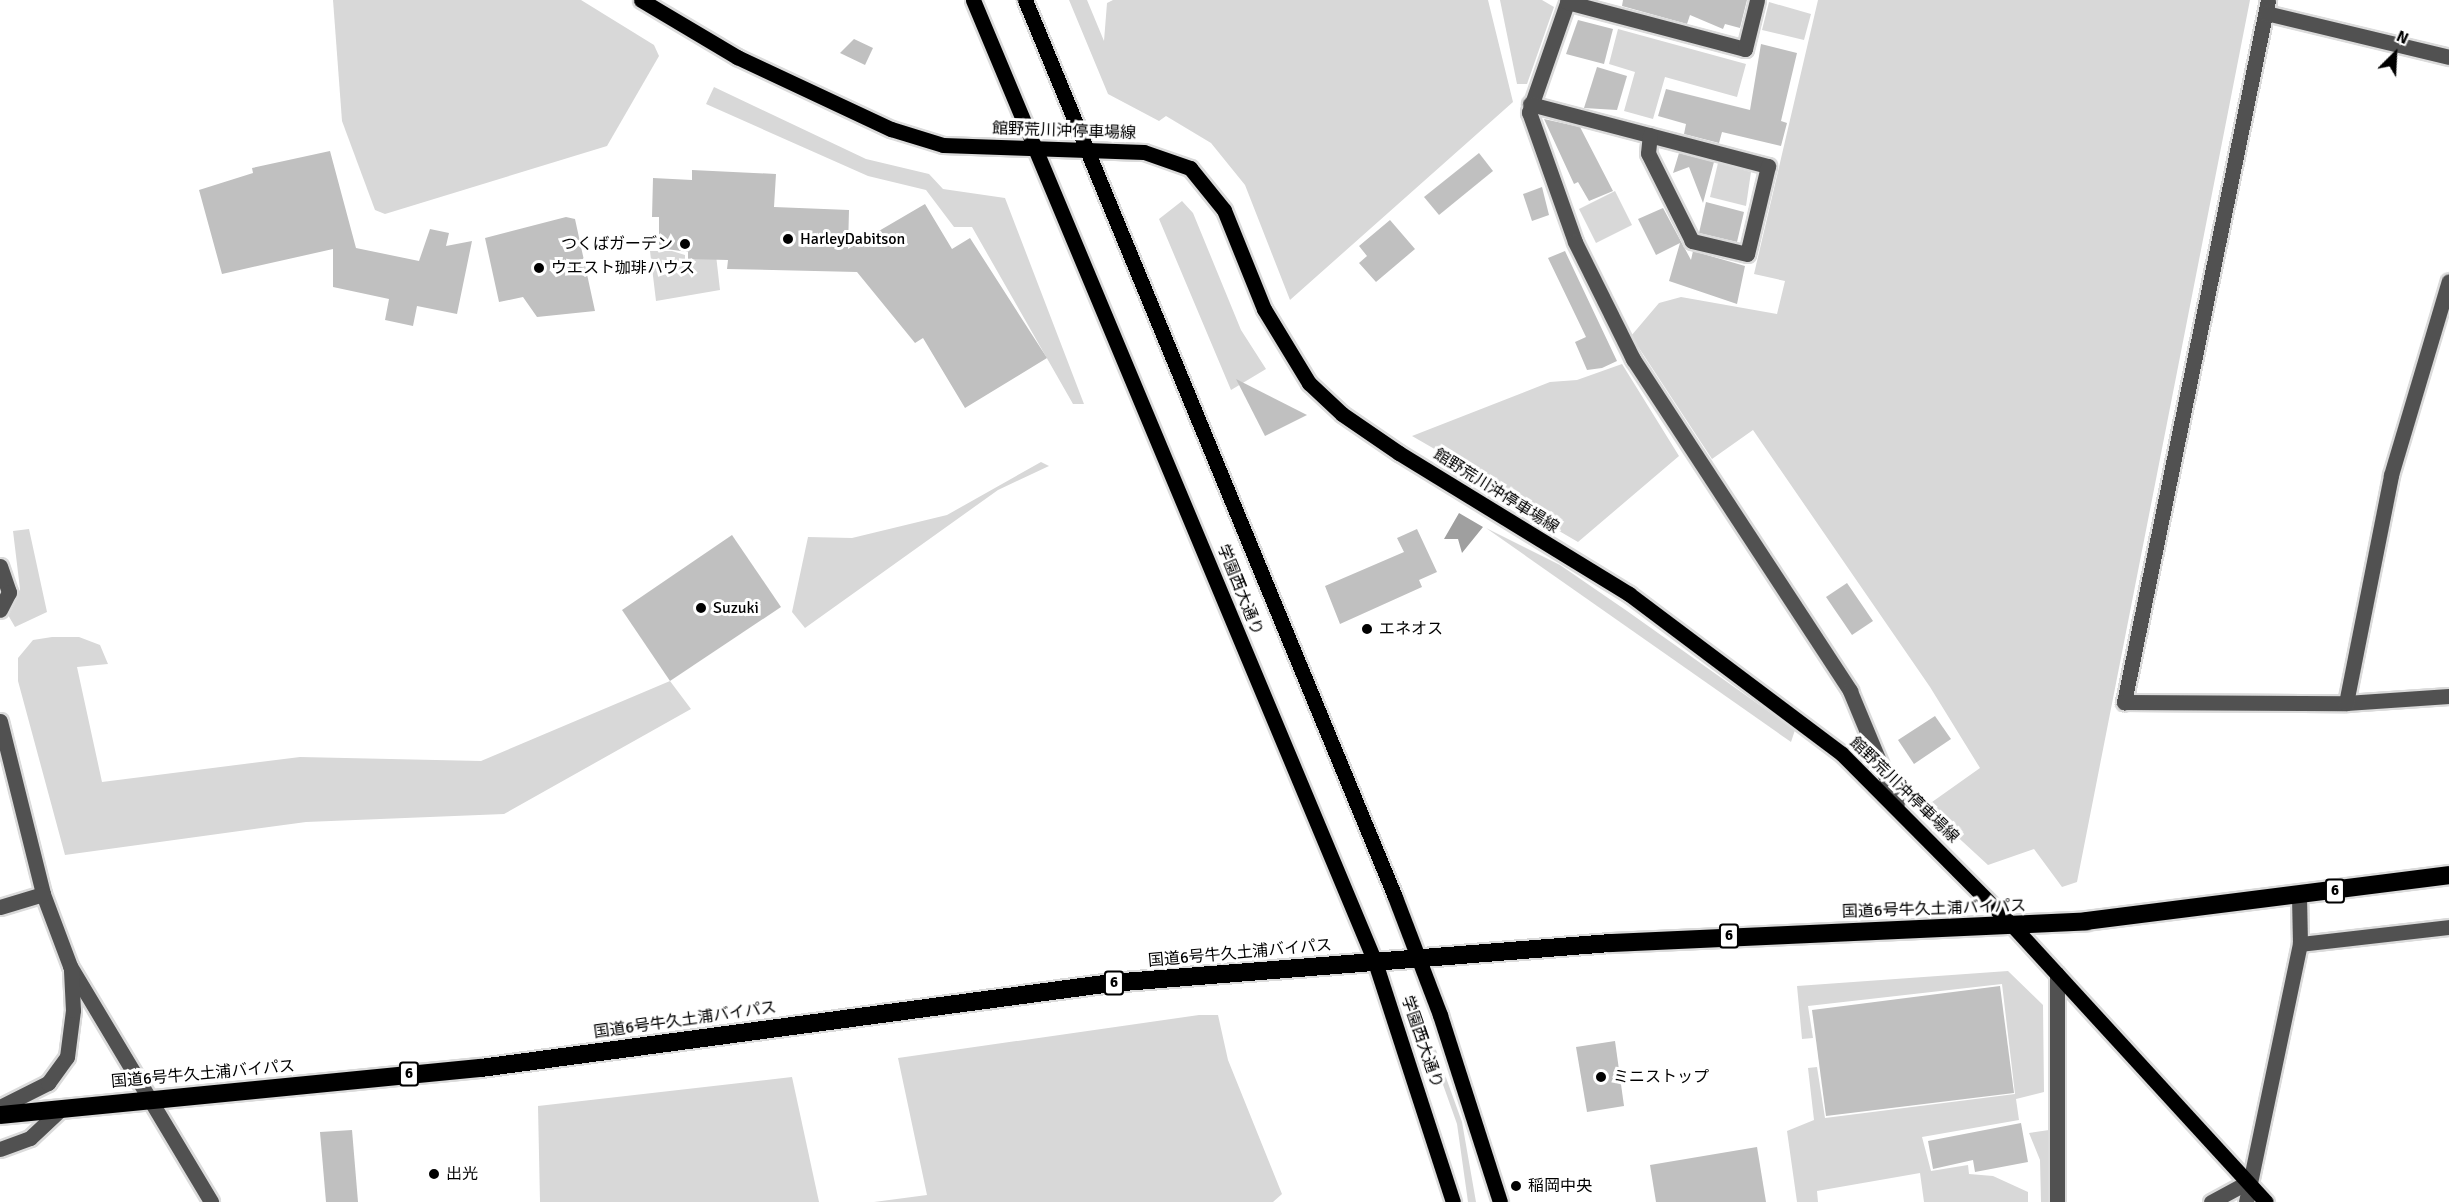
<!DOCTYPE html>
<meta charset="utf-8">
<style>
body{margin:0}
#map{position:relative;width:2449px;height:1202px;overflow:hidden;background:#fff;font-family:Signika,"Noto Sans JP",sans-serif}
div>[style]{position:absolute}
.green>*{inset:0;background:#d8d8d8}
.water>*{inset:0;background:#9f9f9f}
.building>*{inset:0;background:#c0c0c0}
.roads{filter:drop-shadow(2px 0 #dbdbdb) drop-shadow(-2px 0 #dbdbdb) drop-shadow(0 2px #dbdbdb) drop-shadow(0 -2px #dbdbdb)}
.minor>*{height:15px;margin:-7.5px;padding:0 7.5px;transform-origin:7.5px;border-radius:7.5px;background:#515151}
.major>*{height:15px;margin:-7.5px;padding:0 7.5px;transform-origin:7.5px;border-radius:7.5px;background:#000}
.highway>*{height:18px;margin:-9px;padding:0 9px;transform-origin:9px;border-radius:9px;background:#000}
.dots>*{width:16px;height:16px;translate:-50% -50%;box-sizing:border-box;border:3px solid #fff;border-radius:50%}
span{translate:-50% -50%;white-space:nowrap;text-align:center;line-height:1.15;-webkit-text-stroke:6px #fff;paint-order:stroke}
.shield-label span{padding:2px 4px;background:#fff;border:2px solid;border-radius:4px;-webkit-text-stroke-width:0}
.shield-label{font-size:15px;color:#000;font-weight:700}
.street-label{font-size:16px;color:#000}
.poi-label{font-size:16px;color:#000}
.left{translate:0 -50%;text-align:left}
.right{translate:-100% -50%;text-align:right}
.north{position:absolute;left:2365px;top:24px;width:60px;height:60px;-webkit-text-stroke:4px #fff;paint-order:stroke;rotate:24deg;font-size:16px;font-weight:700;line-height:24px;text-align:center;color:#000}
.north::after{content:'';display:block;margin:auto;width:21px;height:27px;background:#000;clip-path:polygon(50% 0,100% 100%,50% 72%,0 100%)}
</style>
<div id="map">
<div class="green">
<i style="clip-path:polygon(333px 0,581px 0,654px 45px,659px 56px,607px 146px,385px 214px,375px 210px,342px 121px)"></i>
<i style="clip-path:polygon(1069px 0,1087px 0,1104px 41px,1107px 3px,1113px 0,1488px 0,1513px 102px,1290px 300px,1245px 185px,1211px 143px,1166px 116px,1159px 121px,1108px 94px)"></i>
<i style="clip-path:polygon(1500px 0,1542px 0,1554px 7px,1527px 84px,1517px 84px)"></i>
<i style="clip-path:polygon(1818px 0,2250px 0,2077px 882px,2062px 887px,2034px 849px,1988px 865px,1925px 807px,1980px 768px,1930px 687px,1753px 430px,1712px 459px,1631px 336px,1659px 303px,1681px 297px,1777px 314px,1785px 281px,1754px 274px)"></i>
<i style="clip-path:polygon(1769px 2px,1811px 14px,1804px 40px,1762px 30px)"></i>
<i style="clip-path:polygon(1618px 29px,1746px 64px,1737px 97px,1665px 77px,1653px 119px,1624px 111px,1635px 72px,1609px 64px)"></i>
<i style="clip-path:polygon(714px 87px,866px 159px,929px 174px,943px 189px,1005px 198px,1084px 404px,1073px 404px,972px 227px,954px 227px,926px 190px,868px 176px,706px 104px)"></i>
<i style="clip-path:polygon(1718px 163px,1751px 172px,1746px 206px,1710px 197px)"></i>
<i style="clip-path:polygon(1615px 191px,1632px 225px,1596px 243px,1579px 209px)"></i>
<i style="clip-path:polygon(1182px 201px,1193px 213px,1241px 330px,1266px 369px,1231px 390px,1159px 219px)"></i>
<i style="clip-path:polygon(650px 251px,672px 251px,685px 255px,685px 261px,716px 255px,720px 290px,656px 301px)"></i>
<i style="clip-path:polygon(1622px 364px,1679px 456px,1578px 542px,1448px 466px,1445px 455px,1412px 436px,1550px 382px,1577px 380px)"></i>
<i style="clip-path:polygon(1041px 462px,1049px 466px,998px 490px,805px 628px,792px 612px,808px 537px,852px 538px,947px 515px)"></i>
<i style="clip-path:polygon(1486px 528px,1560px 565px,1627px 611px,1795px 730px,1791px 742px)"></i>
<i style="clip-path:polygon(29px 529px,47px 612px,15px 627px,8px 615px,20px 589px,13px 531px)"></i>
<i style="clip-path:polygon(52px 637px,79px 637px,100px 645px,108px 664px,77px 667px,102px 782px,300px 757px,481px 761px,670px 681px,691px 709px,504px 814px,306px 822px,65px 855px,18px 681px,18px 658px,33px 640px)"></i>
<i style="clip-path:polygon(2008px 971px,2043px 1005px,2044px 1092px,2016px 1099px,2019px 1120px,1922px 1137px,1931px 1171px,1968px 1165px,1969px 1174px,1993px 1176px,2028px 1192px,2028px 1202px,1924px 1202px,1920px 1173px,1817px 1191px,1818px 1202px,1797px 1202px,1787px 1131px,1814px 1120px,1808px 1068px,1817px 1067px,1825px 1118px,2015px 1094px,2002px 984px,1808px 1006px,1813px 1038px,1802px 1039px,1797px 986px)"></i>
<i style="clip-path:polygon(1199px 1015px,1218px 1015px,1228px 1060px,1282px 1194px,1273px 1202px,874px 1202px,927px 1195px,898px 1058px)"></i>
<i style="clip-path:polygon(1435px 1047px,1462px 1122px,1476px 1202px,1468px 1202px,1457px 1124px,1430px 1048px)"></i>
<i style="clip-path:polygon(792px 1077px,819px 1202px,540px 1202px,538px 1106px)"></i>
<i style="clip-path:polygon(2049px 1130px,2048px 1202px,2041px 1202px,2040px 1160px,2029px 1133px)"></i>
</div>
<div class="water">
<i style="clip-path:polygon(1459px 513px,1483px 527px,1462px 553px,1458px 539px,1444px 539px)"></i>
</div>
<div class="building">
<i style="clip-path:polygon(1623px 0,1747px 0,1740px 28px,1725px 24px,1723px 29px,1690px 15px,1687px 24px,1622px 6px)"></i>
<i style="clip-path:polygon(1578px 20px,1613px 29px,1604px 64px,1566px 54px)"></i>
<i style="clip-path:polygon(854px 39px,873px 48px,865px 65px,840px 53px)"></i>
<i style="clip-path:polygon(1761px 44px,1797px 53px,1781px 121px,1787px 123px,1781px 146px,1722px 132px,1719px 143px,1684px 134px,1686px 124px,1658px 116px,1666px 89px,1750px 110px)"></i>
<i style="clip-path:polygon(1597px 67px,1627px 76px,1617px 110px,1584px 108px)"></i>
<i style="clip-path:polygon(1544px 119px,1580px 127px,1613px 191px,1589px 201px,1578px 182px,1574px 184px)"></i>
<i style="clip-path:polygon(330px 151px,356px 248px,419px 261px,430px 229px,449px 233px,446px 246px,472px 241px,457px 314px,417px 306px,413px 326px,385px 320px,389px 299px,333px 287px,333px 249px,222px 274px,199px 190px,253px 173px,252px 168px)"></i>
<i style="clip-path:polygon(1479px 153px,1493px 171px,1439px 215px,1424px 197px)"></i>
<i style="clip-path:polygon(1679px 153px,1714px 162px,1703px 203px,1689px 167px,1673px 173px)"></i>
<i style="clip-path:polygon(692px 170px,776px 174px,774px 207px,849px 210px,848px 249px,925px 204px,952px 249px,970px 238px,1047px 358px,965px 408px,923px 338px,915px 343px,857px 272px,727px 269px,728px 260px,688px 259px,688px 252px,659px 248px,659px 217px,652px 217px,653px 178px,692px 180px)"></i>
<i style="clip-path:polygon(1542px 187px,1549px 215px,1532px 221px,1523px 194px)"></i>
<i style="clip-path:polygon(1706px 202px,1744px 212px,1737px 242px,1699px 233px)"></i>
<i style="clip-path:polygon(1663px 208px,1691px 260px,1693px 251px,1745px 266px,1737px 304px,1669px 281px,1680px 243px,1656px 255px,1638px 219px)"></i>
<i style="clip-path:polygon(566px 217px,575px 219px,595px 311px,537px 317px,523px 297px,499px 302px,485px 238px)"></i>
<i style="clip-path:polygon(1390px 220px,1415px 249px,1376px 282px,1359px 263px,1367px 256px,1359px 246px)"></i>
<i style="clip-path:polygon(1565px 251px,1617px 361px,1602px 368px,1587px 370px,1575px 342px,1586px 337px,1548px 258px)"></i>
<i style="clip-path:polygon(1236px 379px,1307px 415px,1265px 436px)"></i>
<i style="clip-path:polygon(1417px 529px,1437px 572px,1419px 580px,1422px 587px,1340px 624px,1325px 586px,1404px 552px,1397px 538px)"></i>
<i style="clip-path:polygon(732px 535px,781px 607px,670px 681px,622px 610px)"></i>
<i style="clip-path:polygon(1847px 583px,1873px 621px,1852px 635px,1826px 597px)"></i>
<i style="clip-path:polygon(1935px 716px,1951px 739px,1914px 764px,1898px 740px)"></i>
<i style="clip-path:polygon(2000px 986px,2014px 1093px,1826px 1116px,1812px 1010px)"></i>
<i style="clip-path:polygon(1615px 1041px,1624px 1106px,1587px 1112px,1576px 1047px)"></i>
<i style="clip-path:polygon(2021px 1123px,2028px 1162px,1975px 1172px,1973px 1160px,1933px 1169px,1928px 1141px)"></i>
<i style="clip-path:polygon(352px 1130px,358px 1202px,326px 1202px,320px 1132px)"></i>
<i style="clip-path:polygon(1757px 1147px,1766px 1202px,1656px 1202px,1650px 1165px)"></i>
</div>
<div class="roads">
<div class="minor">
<i style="left:1568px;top:0;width:119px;rotate:109.2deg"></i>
<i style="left:1529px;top:112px;width:138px;rotate:70.5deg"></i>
<i style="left:1575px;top:242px;width:131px;rotate:63.6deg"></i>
<i style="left:1633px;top:359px;width:397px;rotate:56.8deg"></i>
<i style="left:1850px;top:691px;width:122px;rotate:67.4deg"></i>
<i style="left:2268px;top:0;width:717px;rotate:101.59deg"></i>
<i style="left:2124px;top:702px;width:222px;rotate:0.3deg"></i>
<i style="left:2346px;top:703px;width:103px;rotate:-3.9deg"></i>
<i style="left:1567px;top:2px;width:184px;rotate:14.8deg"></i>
<i style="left:1745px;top:49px;width:50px;rotate:-76.2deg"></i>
<i style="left:2266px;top:13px;width:188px;rotate:13.5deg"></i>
<i style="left:1530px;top:104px;width:246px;rotate:14.6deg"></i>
<i style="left:1768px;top:166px;width:90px;rotate:103.4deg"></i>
<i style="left:1747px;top:254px;width:57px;rotate:-166.7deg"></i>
<i style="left:1692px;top:241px;width:98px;rotate:-116.6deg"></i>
<i style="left:1648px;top:153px;width:18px;rotate:-84deg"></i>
<i style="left:0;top:566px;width:28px;rotate:71deg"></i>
<i style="left:9px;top:592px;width:20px;rotate:117deg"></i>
<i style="left:2346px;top:703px;width:232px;rotate:-78.8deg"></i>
<i style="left:2391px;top:475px;width:202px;rotate:-73.4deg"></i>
<i style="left:0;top:721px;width:178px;rotate:76deg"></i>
<i style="left:43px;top:894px;width:77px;rotate:69.4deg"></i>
<i style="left:70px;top:966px;width:275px;rotate:59.1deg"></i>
<i style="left:2299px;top:896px;width:48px;rotate:88.8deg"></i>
<i style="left:0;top:907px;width:45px;rotate:-16.8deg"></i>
<i style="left:2057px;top:974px;width:228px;rotate:90deg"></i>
<i style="left:0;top:1107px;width:54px;rotate:-26.6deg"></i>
<i style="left:48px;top:1083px;width:32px;rotate:-54deg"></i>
<i style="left:67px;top:1057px;width:47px;rotate:-82.7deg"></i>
<i style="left:73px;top:1010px;width:40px;rotate:-92.9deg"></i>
<i style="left:0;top:1149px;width:32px;rotate:-20deg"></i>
<i style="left:30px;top:1138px;width:45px;rotate:-43.2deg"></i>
<i style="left:2211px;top:1202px;width:42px;rotate:-28.4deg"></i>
<i style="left:2246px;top:1202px;width:264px;rotate:-78.2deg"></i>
<i style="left:2300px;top:944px;width:150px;rotate:-6.5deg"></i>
</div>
<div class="major">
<i style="left:641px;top:0;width:112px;rotate:30.7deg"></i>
<i style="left:737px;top:57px;width:170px;rotate:25.1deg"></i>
<i style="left:891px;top:129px;width:54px;rotate:17.1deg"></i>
<i style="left:943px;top:145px;width:201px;rotate:2deg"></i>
<i style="left:1144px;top:152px;width:49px;rotate:19.2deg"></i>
<i style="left:1190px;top:168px;width:54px;rotate:51deg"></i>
<i style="left:1224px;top:210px;width:107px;rotate:68deg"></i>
<i style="left:1264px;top:309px;width:87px;rotate:58.7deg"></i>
<i style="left:1309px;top:383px;width:45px;rotate:43.2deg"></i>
<i style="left:1342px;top:414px;width:69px;rotate:34.4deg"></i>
<i style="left:1399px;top:453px;width:270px;rotate:31.5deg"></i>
<i style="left:1629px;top:594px;width:266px;rotate:36.9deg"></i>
<i style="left:1842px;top:754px;width:243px;rotate:45.2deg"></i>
<i style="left:2013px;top:926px;width:374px;rotate:47.5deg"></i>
<i style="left:973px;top:0;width:1043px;rotate:67.32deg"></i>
<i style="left:1375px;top:962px;width:252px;rotate:72deg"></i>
<i style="left:1025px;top:0;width:970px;rotate:67.58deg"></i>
<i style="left:1395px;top:897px;width:126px;rotate:69.1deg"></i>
<i style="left:1440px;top:1015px;width:196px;rotate:72.2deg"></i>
</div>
<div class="highway">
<i style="left:0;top:1115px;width:483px;rotate:-5.6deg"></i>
<i style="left:481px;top:1068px;width:636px;rotate:-7.68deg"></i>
<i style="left:1111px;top:983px;width:501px;rotate:-4.58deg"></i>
<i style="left:1610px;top:943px;width:477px;rotate:-2.6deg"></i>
<i style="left:2086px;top:921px;width:366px;rotate:-7.2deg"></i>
</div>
</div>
<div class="dots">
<i style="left:788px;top:239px;background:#000"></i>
<i style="left:685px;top:244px;background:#000"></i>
<i style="left:539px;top:268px;background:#000"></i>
<i style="left:701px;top:608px;background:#000"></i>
<i style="left:1367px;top:629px;background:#000"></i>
<i style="left:1601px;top:1077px;background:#000"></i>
<i style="left:434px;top:1174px;background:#000"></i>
<i style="left:1516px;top:1186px;background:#000"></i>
</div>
<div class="shield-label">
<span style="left:2335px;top:891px">6</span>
<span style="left:1729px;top:936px">6</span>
<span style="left:1114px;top:983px">6</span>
<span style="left:409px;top:1074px">6</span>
</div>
<div class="street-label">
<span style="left:1064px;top:131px;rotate:2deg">館野荒川沖停車場線</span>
<span style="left:1496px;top:491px;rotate:32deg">館野荒川沖停車場線</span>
<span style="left:1240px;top:590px;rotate:68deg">学園西大通り</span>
<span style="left:1904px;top:790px;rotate:44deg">館野荒川沖停車場線</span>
<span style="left:1934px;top:909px;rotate:-2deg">国道6号牛久土浦バイパス</span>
<span style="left:1240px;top:953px;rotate:-5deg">国道6号牛久土浦バイパス</span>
<span style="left:685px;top:1020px;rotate:-8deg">国道6号牛久土浦バイパス</span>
<span style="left:1422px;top:1042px;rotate:71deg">学園西大通り</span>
<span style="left:203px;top:1074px;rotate:-5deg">国道6号牛久土浦バイパス</span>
</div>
<div class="poi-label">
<span class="left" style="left:800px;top:239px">HarleyDabitson</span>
<span class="right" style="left:673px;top:244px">つくばガーデン</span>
<span class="left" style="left:551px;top:268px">ウエスト珈琲ハウス</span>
<span class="left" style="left:713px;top:608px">Suzuki</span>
<span class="left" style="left:1379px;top:629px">エネオス</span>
<span class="left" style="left:1613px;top:1077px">ミニストップ</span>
<span class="left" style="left:446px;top:1174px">出光</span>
<span class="left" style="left:1528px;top:1186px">稲岡中央</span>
</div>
<div class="north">N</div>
</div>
